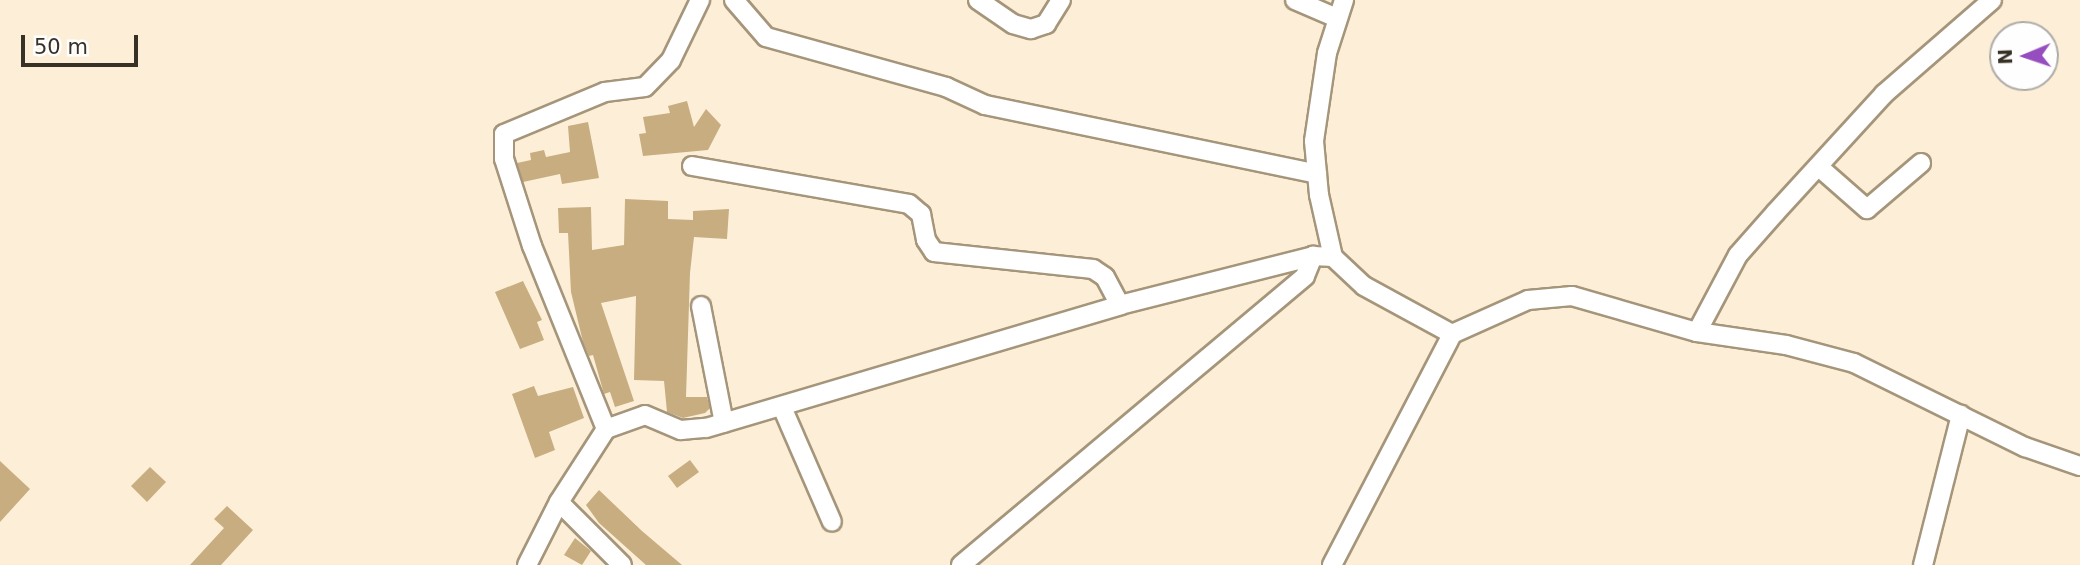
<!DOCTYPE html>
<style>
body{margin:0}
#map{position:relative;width:2080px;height:565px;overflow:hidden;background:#fdefd7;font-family:"DejaVu Sans",sans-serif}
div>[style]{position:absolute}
.building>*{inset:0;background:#c7ad80}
.roads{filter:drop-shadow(2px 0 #a5957a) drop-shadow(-2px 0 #a5957a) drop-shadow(0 2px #a5957a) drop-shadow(0 -2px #a5957a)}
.minor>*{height:18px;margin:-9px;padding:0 9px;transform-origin:9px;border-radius:9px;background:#fff}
span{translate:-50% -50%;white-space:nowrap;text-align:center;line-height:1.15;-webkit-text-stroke:7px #fefefe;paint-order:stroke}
.north{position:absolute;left:1989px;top:21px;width:70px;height:70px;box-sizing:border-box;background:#fefefe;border:2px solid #afaca8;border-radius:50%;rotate:268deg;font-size:19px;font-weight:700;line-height:28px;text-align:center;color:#383126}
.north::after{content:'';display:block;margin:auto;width:24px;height:32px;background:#964dc0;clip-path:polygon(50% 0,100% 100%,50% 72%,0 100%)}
.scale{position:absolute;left:21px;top:35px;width:117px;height:32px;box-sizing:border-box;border:4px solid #383126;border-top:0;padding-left:9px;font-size:21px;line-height:24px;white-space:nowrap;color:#383126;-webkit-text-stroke:5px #fefefe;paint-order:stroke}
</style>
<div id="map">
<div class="building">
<i style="clip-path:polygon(687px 101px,694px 127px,706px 109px,721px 125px,708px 150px,643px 156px,639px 134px,646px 133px,643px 117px,670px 113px,668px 106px)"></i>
<i style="clip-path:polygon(588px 122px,599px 178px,562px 184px,560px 174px,523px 182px,517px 163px,531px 160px,530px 153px,544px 150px,546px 157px,570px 152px,568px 126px)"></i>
<i style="clip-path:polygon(625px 199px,668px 201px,668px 219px,693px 220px,693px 211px,729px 209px,727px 239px,694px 237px,690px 273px,686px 397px,707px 397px,710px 408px,705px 413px,683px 418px,667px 412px,664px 381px,634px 380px,636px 296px,601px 303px,634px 401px,615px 407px,610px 392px,604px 394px,593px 355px,589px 356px,583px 342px,571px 292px,568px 233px,559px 233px,558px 208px,591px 207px,592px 250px,624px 245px)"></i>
<i style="clip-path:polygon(523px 281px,542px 320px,537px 322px,544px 340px,520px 349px,495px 292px)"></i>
<i style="clip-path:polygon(534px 386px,538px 396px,573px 387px,584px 418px,549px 432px,555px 450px,535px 458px,512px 394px)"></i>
<i style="clip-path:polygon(690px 460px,699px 472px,677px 488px,668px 476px)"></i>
<i style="clip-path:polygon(0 461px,30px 489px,0 522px)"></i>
<i style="clip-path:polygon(150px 467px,166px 482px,147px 502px,131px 486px)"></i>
<i style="clip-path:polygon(599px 490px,642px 531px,682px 565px,646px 565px,599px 523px,586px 505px)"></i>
<i style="clip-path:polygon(227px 506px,253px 530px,221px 565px,190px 565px,224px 528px,214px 519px)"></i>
<i style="clip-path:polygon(575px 538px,591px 551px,582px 565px,564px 555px)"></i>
</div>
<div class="roads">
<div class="minor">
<i style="left:734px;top:0;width:49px;rotate:49.1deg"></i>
<i style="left:766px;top:37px;width:187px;rotate:15.5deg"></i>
<i style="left:946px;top:87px;width:43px;rotate:24.8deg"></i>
<i style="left:985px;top:105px;width:339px;rotate:11.7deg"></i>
<i style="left:978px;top:0;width:42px;rotate:34.4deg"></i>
<i style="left:1013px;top:24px;width:19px;rotate:16deg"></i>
<i style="left:1031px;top:29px;width:16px;rotate:-18deg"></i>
<i style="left:1046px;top:24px;width:28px;rotate:-58deg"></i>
<i style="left:1295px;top:0;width:46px;rotate:23.2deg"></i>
<i style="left:692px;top:166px;width:220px;rotate:9.9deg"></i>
<i style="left:909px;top:204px;width:16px;rotate:40deg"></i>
<i style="left:921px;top:214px;width:26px;rotate:79deg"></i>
<i style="left:926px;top:240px;width:14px;rotate:56deg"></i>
<i style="left:934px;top:252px;width:160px;rotate:6.1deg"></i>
<i style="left:1093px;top:269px;width:14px;rotate:34deg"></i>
<i style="left:1105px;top:277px;width:32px;rotate:62deg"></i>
<i style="left:1819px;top:167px;width:64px;rotate:41.2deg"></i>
<i style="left:1867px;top:209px;width:71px;rotate:-40.4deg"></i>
<i style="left:1333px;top:257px;width:64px;rotate:-102.7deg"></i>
<i style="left:1319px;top:195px;width:54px;rotate:-95.3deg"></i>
<i style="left:1314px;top:141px;width:89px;rotate:-81.6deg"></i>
<i style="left:1327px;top:53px;width:56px;rotate:-72.2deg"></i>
<i style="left:701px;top:306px;width:119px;rotate:78.9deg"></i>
<i style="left:1697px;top:332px;width:87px;rotate:-62deg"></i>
<i style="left:1738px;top:255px;width:57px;rotate:-48.5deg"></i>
<i style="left:1776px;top:212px;width:160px;rotate:-47.5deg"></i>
<i style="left:1884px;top:94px;width:143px;rotate:-41deg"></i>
<i style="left:782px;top:407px;width:125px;rotate:66.5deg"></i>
<i style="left:606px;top:429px;width:197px;rotate:-112deg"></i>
<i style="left:532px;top:246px;width:91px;rotate:-107.8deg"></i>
<i style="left:504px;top:159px;width:25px;rotate:-90deg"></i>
<i style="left:504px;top:134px;width:109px;rotate:-22.6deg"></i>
<i style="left:605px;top:92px;width:40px;rotate:-7.1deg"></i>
<i style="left:645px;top:87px;width:37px;rotate:-46deg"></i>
<i style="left:671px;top:60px;width:67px;rotate:-64.2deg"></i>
<i style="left:559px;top:502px;width:89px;rotate:45deg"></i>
<i style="left:527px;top:565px;width:71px;rotate:-63.1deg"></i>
<i style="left:559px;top:502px;width:87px;rotate:-57.2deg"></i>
<i style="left:606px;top:429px;width:41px;rotate:-19.7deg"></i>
<i style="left:645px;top:415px;width:39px;rotate:23deg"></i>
<i style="left:681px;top:430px;width:25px;rotate:-5deg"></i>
<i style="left:706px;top:428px;width:432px;rotate:-16.5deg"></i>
<i style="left:1120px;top:305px;width:199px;rotate:-14.2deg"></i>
<i style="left:1313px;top:256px;width:20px;rotate:3deg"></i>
<i style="left:1333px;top:257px;width:42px;rotate:43.1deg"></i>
<i style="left:1364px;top:286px;width:100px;rotate:28.6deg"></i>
<i style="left:1452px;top:334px;width:83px;rotate:-24.1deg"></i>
<i style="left:1528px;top:300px;width:44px;rotate:-5.2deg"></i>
<i style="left:1572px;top:296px;width:130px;rotate:16.1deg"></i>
<i style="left:1697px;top:332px;width:90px;rotate:8.3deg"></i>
<i style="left:1786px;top:345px;width:70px;rotate:14.8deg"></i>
<i style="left:1854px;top:363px;width:191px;rotate:26.2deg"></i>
<i style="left:2025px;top:447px;width:58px;rotate:19.1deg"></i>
<i style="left:961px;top:565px;width:449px;rotate:-40deg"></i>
<i style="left:1305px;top:276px;width:22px;rotate:-68deg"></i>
<i style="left:1332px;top:565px;width:260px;rotate:-62.5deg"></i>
<i style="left:1923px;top:565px;width:155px;rotate:-75.8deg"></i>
</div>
</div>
<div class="north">N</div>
<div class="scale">50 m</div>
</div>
